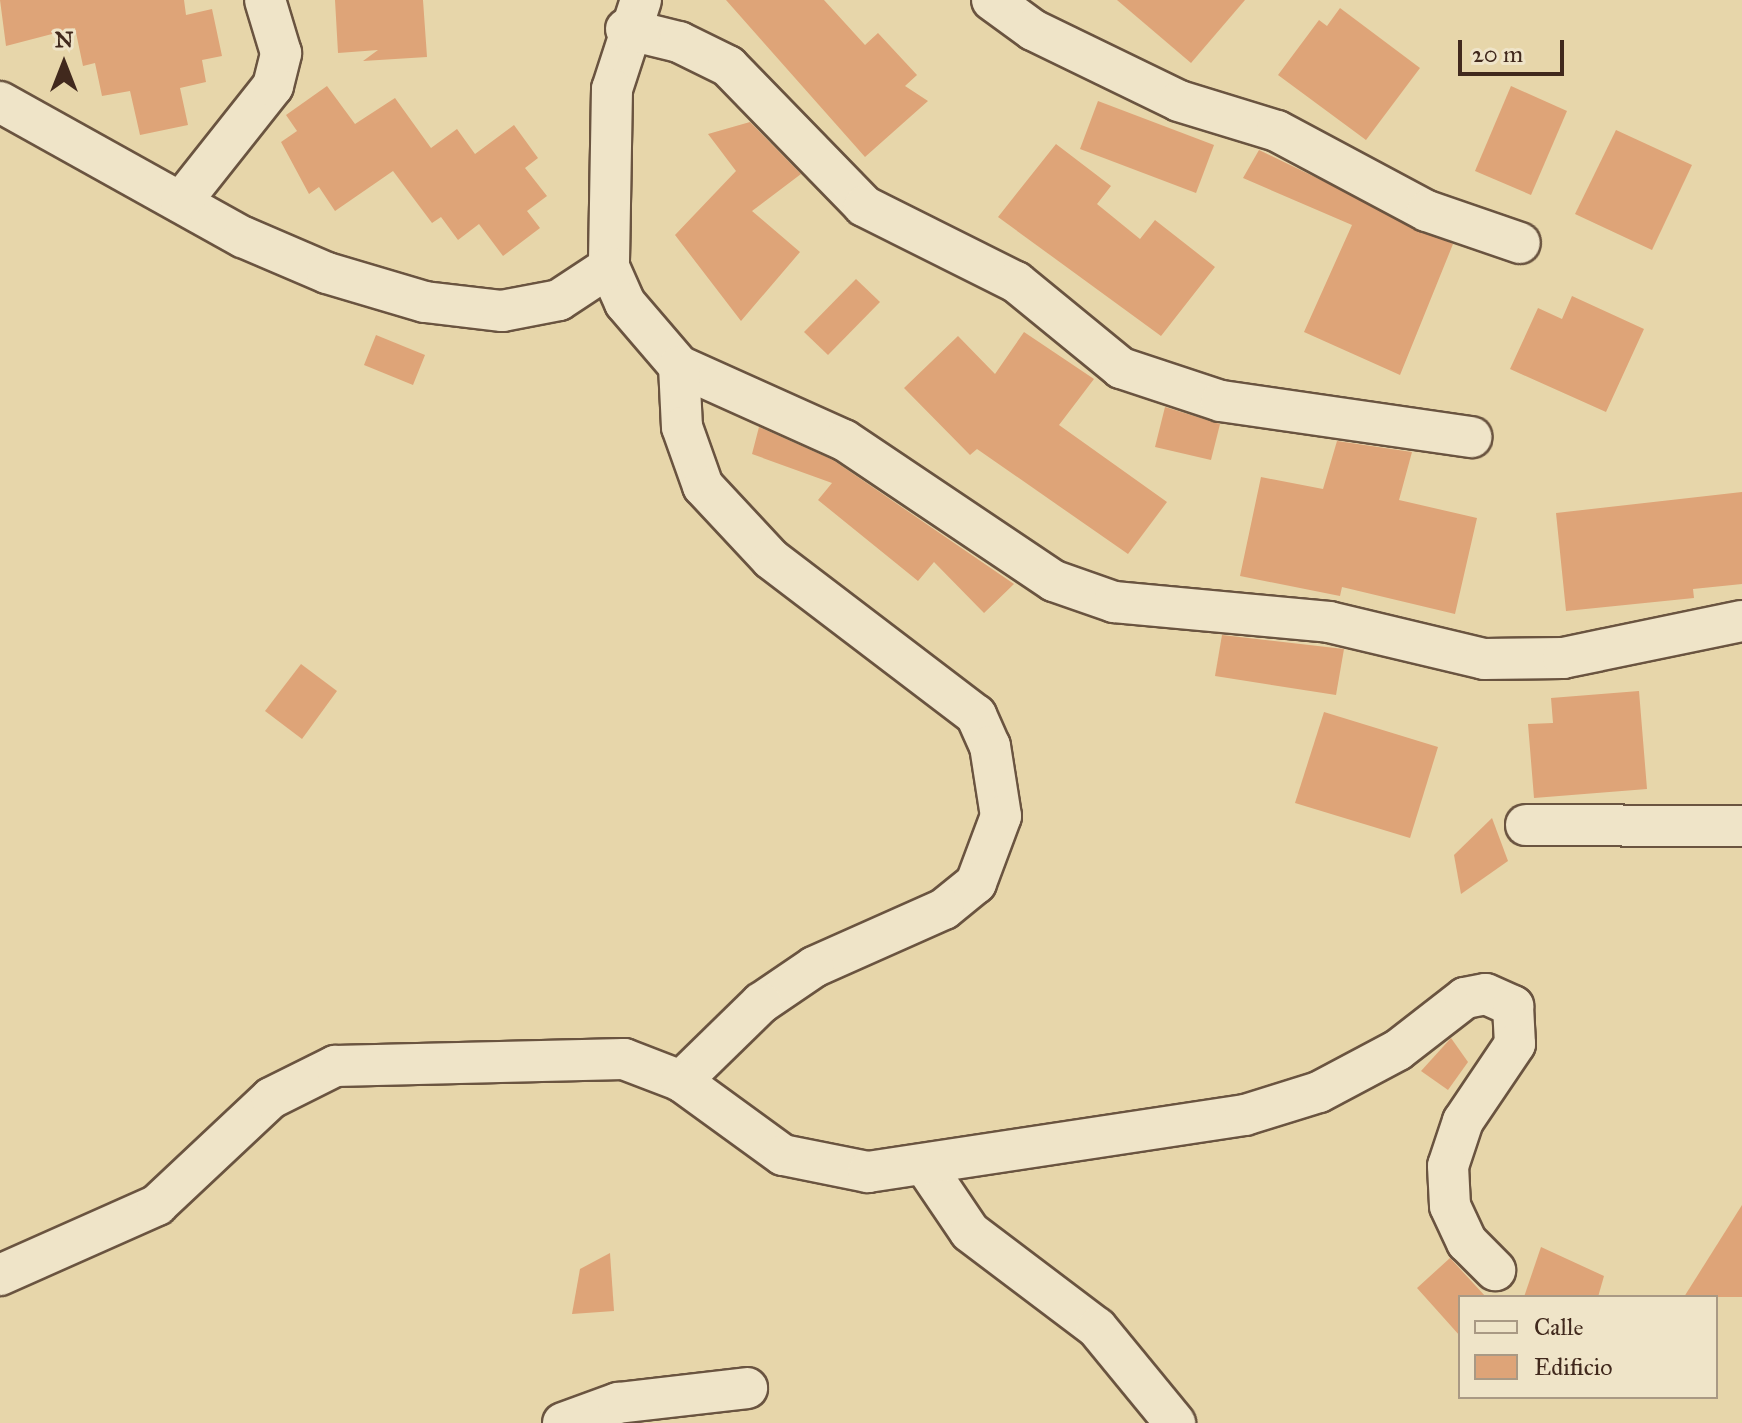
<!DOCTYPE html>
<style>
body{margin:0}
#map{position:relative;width:1742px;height:1423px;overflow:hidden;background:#e7d6aa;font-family:"IM FELL Great Primer",serif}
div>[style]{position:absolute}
.building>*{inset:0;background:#dea478}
.roads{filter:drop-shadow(2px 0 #6a5440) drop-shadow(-2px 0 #6a5440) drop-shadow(0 2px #6a5440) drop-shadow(0 -2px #6a5440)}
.minor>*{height:40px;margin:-20px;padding:0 20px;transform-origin:20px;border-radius:20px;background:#efe4c8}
span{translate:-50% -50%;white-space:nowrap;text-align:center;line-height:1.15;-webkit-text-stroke:6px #efe4c8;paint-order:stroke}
.legend{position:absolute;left:1458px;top:1295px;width:260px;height:104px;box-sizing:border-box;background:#efe4c8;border:2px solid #a99984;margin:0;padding:10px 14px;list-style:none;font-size:24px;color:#41291d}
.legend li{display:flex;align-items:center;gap:16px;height:40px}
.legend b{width:40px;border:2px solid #a99984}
.north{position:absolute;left:24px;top:24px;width:80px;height:80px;-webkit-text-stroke:6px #efe4c8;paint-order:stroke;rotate:0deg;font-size:22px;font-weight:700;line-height:32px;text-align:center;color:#41291d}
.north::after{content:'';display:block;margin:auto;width:28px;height:36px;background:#41291d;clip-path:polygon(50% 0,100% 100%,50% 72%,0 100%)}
.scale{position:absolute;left:1458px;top:40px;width:106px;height:36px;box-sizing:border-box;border:4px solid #41291d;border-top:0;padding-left:10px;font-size:24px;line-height:28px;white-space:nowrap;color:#41291d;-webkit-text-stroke:6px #efe4c8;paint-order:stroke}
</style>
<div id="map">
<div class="building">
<i style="clip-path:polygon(0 0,184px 0,186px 15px,212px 9px,222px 56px,202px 60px,206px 82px,180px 88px,188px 125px,140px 135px,130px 91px,102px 96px,95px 63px,83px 66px,75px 28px,6px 46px)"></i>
<i style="clip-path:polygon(335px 0,423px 0,427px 57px,363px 61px,378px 50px,338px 53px)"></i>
<i style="clip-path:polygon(726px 0,824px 0,865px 45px,878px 33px,917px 75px,905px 86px,928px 101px,865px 157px)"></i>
<i style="clip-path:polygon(1117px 0,1245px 0,1191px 63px)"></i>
<i style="clip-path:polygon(1340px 8px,1420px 68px,1366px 140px,1278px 75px,1319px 20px,1327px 26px)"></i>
<i style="clip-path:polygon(327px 86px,355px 124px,395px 98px,431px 148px,457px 129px,475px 154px,514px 125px,538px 158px,525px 168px,547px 196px,527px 211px,540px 228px,503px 256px,479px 224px,458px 240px,441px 217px,432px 223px,393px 171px,335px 211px,319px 187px,309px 194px,281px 142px,297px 131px,286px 115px)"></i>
<i style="clip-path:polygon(1511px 86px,1567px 111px,1531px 195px,1475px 171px)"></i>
<i style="clip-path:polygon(1098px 101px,1214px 145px,1196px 193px,1080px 149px)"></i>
<i style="clip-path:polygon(750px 122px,801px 174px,752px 211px,800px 252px,741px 321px,675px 235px,736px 171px,708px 134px)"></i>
<i style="clip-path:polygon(1616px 130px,1692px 165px,1652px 250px,1575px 214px)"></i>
<i style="clip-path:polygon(1056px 144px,1111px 186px,1097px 204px,1140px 239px,1155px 220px,1215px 267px,1161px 336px,998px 217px)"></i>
<i style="clip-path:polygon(1259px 150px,1453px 244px,1400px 375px,1304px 332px,1352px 225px,1243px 178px)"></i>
<i style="clip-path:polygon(856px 279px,880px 302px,828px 355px,804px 332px)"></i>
<i style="clip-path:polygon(1572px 296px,1644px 329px,1606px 412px,1510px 369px,1538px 308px,1562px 319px)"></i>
<i style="clip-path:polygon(1024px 332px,1094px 379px,1059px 425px,1167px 502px,1128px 554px,977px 449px,970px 455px,904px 388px,958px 336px,995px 374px)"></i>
<i style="clip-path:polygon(376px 335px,425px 355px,413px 385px,364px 365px)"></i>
<i style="clip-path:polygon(1165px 407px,1220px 424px,1211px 460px,1155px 447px)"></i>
<i style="clip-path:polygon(759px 427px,833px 460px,1014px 584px,984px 613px,934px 562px,918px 581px,818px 500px,832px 483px,752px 454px)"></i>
<i style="clip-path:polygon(1337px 441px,1412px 452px,1399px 500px,1477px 518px,1455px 614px,1342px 587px,1340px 596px,1240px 576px,1261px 477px,1323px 489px)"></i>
<i style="clip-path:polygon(1742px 492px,1742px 584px,1693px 589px,1694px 598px,1566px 611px,1556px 513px)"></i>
<i style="clip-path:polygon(1222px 635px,1344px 649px,1336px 695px,1215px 676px)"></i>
<i style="clip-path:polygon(301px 664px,337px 691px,302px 739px,265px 711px)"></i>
<i style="clip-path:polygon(1639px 691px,1647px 789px,1534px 798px,1528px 724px,1553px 723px,1551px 698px)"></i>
<i style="clip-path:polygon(1324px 712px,1438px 747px,1410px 838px,1295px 803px)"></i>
<i style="clip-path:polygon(1492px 818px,1508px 861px,1461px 894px,1454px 855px)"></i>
<i style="clip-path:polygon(1451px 1038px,1468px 1062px,1448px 1090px,1421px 1071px)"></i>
<i style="clip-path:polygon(1742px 1205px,1742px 1297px,1684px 1297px)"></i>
<i style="clip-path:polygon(1541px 1247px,1604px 1276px,1598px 1297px,1524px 1297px)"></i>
<i style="clip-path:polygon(610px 1253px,614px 1311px,572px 1314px,580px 1269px)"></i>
<i style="clip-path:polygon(1450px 1258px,1486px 1297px,1460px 1297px,1460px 1336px,1417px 1288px)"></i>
</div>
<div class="roads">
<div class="minor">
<i style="left:641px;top:0;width:94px;rotate:108deg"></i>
<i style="left:612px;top:89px;width:178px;rotate:91deg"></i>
<i style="left:609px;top:267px;width:39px;rotate:66deg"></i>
<i style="left:625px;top:303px;width:83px;rotate:49.4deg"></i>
<i style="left:679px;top:366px;width:181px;rotate:24.2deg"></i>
<i style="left:844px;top:440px;width:253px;rotate:33.9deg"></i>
<i style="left:1054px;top:581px;width:64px;rotate:19.3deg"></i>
<i style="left:1114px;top:602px;width:216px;rotate:5.3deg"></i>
<i style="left:1329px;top:622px;width:159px;rotate:13.4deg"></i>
<i style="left:1484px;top:659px;width:79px;rotate:-0.7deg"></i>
<i style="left:1563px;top:658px;width:183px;rotate:-11.7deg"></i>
<i style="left:992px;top:0;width:51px;rotate:36.2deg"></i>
<i style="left:1033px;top:30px;width:162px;rotate:25.9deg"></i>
<i style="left:1179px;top:101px;width:102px;rotate:17deg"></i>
<i style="left:1277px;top:131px;width:170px;rotate:28.1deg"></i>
<i style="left:1427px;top:211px;width:98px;rotate:19deg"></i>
<i style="left:626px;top:29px;width:55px;rotate:13.8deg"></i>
<i style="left:679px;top:42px;width:55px;rotate:26.1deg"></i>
<i style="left:728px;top:66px;width:195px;rotate:45.8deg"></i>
<i style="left:864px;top:206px;width:170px;rotate:26.6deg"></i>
<i style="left:1016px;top:282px;width:136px;rotate:39.3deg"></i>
<i style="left:1121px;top:368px;width:105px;rotate:18.3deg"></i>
<i style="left:1221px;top:401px;width:253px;rotate:8.2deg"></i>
<i style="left:0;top:102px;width:278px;rotate:29.1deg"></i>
<i style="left:243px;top:237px;width:91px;rotate:23.2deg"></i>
<i style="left:327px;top:273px;width:102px;rotate:16.5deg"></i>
<i style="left:425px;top:302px;width:78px;rotate:6.7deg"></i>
<i style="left:502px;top:311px;width:58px;rotate:-10.9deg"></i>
<i style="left:559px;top:300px;width:60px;rotate:-33.4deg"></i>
<i style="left:181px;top:202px;width:148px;rotate:-51.6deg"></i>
<i style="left:273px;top:86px;width:34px;rotate:-76deg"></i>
<i style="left:281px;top:53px;width:55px;rotate:-106.8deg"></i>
<i style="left:679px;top:366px;width:61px;rotate:87.2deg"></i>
<i style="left:682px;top:427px;width:63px;rotate:70.4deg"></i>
<i style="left:703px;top:486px;width:100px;rotate:47deg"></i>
<i style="left:771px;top:559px;width:258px;rotate:37.3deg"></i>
<i style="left:976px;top:715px;width:34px;rotate:66deg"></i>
<i style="left:990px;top:746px;width:71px;rotate:81.1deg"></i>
<i style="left:1001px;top:816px;width:72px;rotate:110.5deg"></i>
<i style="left:976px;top:883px;width:41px;rotate:140.9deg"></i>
<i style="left:944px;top:909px;width:142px;rotate:156deg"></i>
<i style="left:814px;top:967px;width:64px;rotate:145.8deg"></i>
<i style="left:761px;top:1003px;width:112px;rotate:135.7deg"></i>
<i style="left:1526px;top:825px;width:216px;rotate:0.3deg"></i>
<i style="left:926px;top:1167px;width:78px;rotate:55.9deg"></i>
<i style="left:970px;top:1232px;width:159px;rotate:37.1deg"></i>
<i style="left:1097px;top:1328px;width:123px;rotate:50.6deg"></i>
<i style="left:0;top:1275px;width:172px;rotate:-24deg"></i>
<i style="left:157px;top:1205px;width:156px;rotate:-43.2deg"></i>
<i style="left:271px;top:1098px;width:72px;rotate:-26.6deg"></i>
<i style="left:335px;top:1066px;width:289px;rotate:-1.4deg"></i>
<i style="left:624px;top:1059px;width:61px;rotate:21.1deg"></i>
<i style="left:681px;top:1081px;width:126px;rotate:36deg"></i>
<i style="left:783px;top:1155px;width:87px;rotate:11.3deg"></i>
<i style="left:868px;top:1172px;width:381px;rotate:-8.6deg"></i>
<i style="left:1245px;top:1115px;width:77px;rotate:-17.3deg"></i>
<i style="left:1319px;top:1092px;width:89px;rotate:-28deg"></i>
<i style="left:1398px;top:1050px;width:85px;rotate:-37.8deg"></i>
<i style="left:1465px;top:998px;width:21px;rotate:-11deg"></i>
<i style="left:1486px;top:994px;width:30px;rotate:24deg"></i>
<i style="left:1513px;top:1006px;width:38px;rotate:87deg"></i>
<i style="left:1515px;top:1044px;width:93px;rotate:124deg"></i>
<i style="left:1463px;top:1121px;width:47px;rotate:108.4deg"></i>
<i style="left:1448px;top:1166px;width:40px;rotate:87.1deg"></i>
<i style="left:1450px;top:1206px;width:40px;rotate:65deg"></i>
<i style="left:1467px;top:1242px;width:40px;rotate:45deg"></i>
<i style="left:563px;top:1423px;width:59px;rotate:-20deg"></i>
<i style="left:618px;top:1403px;width:130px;rotate:-6.6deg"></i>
</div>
</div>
<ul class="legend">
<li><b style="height:10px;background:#efe4c8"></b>Calle</li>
<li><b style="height:22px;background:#dea478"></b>Edificio</li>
</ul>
<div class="north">N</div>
<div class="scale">20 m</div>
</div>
